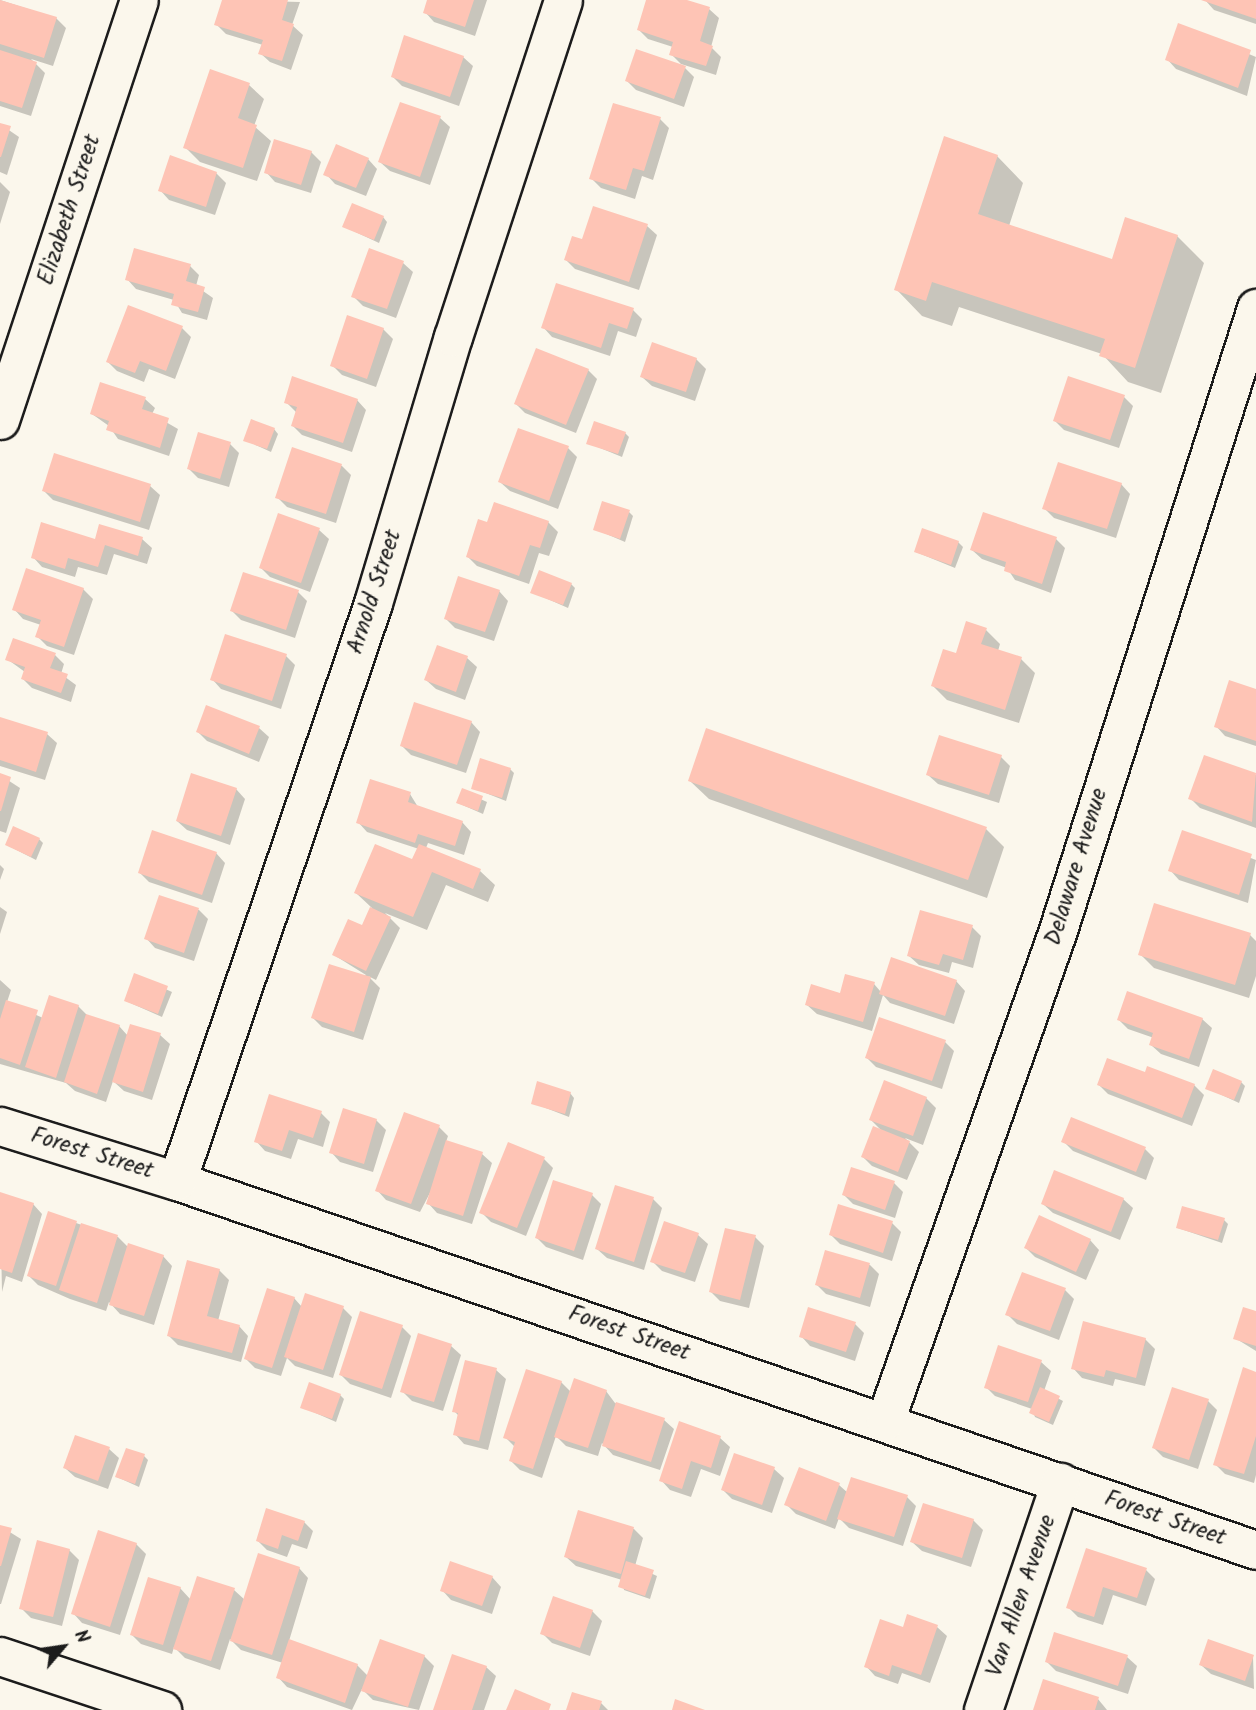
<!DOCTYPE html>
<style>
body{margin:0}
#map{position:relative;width:1256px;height:1710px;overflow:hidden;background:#fbf7ec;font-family:Kalam,sans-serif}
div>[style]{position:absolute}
.shadow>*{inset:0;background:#0003}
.building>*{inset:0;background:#fec4b5}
.roads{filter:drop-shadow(2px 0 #1c1c1c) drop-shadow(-2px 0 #1c1c1c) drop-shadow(0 2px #1c1c1c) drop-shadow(0 -2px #1c1c1c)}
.minor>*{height:37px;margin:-18.5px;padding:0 18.5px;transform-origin:18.5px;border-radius:18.5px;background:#fbf7ec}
span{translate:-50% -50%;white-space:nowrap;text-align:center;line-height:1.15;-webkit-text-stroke:5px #fbf7ec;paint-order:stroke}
.street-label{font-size:23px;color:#1c1c1c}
.north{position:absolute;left:28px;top:1612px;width:70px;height:70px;-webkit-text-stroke:5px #fbf7ec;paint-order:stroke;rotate:61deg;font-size:19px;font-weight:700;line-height:28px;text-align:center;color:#1c1c1c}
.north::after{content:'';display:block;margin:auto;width:24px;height:32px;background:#1c1c1c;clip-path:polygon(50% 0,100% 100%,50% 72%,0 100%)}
</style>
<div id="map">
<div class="shadow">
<i style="clip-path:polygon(0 0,56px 18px,66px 28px,53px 66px,31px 59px,45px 73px,31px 116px,0 106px)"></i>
<i style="clip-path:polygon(224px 0,300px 2px,292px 25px,303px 35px,291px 70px,270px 62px,260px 53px,263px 45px,226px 34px,216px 24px)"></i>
<i style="clip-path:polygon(429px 0,487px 0,475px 36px,434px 22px,425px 12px)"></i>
<i style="clip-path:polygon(648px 0,681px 0,709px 9px,719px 18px,711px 47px,721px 57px,716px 75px,681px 64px,671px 54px,673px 47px,648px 39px,639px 30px)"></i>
<i style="clip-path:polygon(1205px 0,1256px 0,1256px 24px,1214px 10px)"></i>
<i style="clip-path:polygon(1179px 25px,1256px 57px,1247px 96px,1176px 69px,1167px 59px)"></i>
<i style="clip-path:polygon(463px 57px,473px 66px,459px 106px,402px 86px,393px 77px)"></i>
<i style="clip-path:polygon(685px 68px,694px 77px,684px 107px,636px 90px,627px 81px)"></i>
<i style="clip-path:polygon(249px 85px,264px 99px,254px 126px,271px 141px,257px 181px,200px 162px,185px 147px)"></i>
<i style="clip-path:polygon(440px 118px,450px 127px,430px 185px,390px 171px,380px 162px)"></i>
<i style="clip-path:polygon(660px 119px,669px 128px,653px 180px,642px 176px,635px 199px,601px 188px,591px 178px)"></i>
<i style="clip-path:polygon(0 124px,19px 137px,7px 175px,0 172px)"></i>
<i style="clip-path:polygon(311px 152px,321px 162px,311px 193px,275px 182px,266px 172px)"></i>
<i style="clip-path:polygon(997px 156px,1023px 183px,1009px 226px,1113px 261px,1177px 236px,1204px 263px,1161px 393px,1128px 382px,1102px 354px,959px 307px,952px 326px,922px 316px,896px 289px)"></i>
<i style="clip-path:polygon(368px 159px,377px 169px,366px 196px,335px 184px,326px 174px)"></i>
<i style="clip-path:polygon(216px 173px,226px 183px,215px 215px,169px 200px,160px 190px)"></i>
<i style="clip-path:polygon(0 182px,10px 192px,0 224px)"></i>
<i style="clip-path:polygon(383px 217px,387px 222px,379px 243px,345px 227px)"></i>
<i style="clip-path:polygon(647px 226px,657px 235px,639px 290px,575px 269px,566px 260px,583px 242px)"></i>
<i style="clip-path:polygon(403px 263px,413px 272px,396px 318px,363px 306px,353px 296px)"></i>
<i style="clip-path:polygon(190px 266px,199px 275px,196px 286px,213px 298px,207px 320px,182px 313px,174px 300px,136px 289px,127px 279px)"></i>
<i style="clip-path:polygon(633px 310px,642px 319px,636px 337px,618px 331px,610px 356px,552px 337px,543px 327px)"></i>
<i style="clip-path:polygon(182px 328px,191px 337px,175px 379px,149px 369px,144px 382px,117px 371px,108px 362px)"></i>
<i style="clip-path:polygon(383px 329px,393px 339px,376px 387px,342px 375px,332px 365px)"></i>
<i style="clip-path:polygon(696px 359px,706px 369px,695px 401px,652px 386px,642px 377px)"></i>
<i style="clip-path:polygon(588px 370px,597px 379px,576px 433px,525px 413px,516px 404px)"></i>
<i style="clip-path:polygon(1124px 397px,1133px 406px,1119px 448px,1064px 430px,1055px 421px)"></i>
<i style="clip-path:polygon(145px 399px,155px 408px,152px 414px,178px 429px,169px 456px,118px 439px,109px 426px,92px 414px)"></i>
<i style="clip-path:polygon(357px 400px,366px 410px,352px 452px,302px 435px,293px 426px,297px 413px,286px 402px)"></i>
<i style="clip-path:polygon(274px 429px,278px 434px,271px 452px,245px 440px)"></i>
<i style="clip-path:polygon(625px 433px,629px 437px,622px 457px,588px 443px)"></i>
<i style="clip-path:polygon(230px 444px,239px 453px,229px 487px,198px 478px,189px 469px)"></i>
<i style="clip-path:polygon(568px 448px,577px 457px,558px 509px,510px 491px,500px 482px)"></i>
<i style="clip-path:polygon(293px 450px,342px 466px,351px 475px,336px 523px,287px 507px,277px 497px)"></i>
<i style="clip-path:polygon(1121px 484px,1130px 494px,1116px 538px,1054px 518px,1044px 508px)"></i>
<i style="clip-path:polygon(150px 486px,160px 495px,149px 530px,53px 500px,44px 491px)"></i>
<i style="clip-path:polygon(629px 512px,633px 516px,625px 542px,595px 529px)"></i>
<i style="clip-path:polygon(279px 515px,319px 530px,329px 539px,310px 592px,270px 577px,261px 568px)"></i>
<i style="clip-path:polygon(548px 522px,558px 532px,549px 556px,539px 553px,529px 584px,477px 566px,468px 557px,488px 524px)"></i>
<i style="clip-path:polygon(142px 539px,152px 548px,147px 564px,114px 554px,107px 575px,78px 567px,75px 577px,42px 567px,33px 557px,96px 541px)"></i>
<i style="clip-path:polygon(1056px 539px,1065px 548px,1051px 593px,1015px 580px,1007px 568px,982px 559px,972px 550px)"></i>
<i style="clip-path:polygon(958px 542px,963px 547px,955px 568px,916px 552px)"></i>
<i style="clip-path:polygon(571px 584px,575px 588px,568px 608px,532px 592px)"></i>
<i style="clip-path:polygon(83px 589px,93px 599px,74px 655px,47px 646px,37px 636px,41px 625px,23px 619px,14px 609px)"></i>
<i style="clip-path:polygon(499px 591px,508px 601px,494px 641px,455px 628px,446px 619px)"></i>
<i style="clip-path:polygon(298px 592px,307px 601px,295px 638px,241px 620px,232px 611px)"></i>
<i style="clip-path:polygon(986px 630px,1000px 644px,998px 651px,1021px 659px,1035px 673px,1019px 723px,947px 700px,933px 686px,957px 655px)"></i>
<i style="clip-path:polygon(55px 655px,64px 664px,61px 674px,76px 685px,71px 702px,32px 688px,23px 679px,25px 672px,7px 659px)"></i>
<i style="clip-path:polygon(286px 656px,295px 665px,281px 709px,221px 689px,212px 679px)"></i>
<i style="clip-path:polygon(467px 658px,477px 667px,465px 700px,436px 689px,426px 680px)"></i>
<i style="clip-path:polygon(1256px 691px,1256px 746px,1225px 736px,1216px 726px)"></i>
<i style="clip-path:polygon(0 718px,47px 734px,57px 743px,45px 780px,0 766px)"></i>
<i style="clip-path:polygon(471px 722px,480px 732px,466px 773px,411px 755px,402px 746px)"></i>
<i style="clip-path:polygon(259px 728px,269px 737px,259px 762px,207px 741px,198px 732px)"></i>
<i style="clip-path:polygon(1001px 757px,1010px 766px,999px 803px,938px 784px,928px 775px)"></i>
<i style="clip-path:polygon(1205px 757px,1256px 775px,1256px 828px,1200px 808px,1190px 798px)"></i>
<i style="clip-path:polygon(510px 769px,514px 773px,506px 801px,473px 788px)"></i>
<i style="clip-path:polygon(0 775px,20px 788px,6px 833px,0 831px)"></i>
<i style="clip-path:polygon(690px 781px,986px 829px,1004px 847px,987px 898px,709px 799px)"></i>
<i style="clip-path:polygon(236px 789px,245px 799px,230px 845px,187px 830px,177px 821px)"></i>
<i style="clip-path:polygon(463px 791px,487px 802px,483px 814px,458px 803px)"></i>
<i style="clip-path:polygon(410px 794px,418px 807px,462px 822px,471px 832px,464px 855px,428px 843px,426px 848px,480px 871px,495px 885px,488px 902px,446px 885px,427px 930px,385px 913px,400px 928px,376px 980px,368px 976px,380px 988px,363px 1040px,322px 1027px,313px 1018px,366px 975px,334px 955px,363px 927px,372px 908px,356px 893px,413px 862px,419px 849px,367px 832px,358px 822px)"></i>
<i style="clip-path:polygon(1183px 832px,1256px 860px,1248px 903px,1179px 880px,1170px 870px)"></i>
<i style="clip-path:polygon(39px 839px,43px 843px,36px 860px,7px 845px)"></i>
<i style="clip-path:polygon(216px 853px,225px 863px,212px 903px,149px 882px,140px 873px)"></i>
<i style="clip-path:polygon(0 865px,4px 869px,0 880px)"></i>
<i style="clip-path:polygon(160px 897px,199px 910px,208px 919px,194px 961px,155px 948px,146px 938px)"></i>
<i style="clip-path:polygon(0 907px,7px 912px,0 934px)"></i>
<i style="clip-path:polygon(972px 927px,981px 936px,973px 968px,952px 962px,949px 973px,919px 965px,909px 956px)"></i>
<i style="clip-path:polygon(1250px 935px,1256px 941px,1256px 976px,1249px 998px,1154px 968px,1140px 954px)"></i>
<i style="clip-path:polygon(135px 975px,172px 992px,162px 1017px,126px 1001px)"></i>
<i style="clip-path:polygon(0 980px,11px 990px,7px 1002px,43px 1018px,78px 1006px,89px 1017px,119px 1026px,128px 1036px,160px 1035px,170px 1044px,152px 1100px,124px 1091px,113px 1081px,106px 1102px,75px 1091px,66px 1083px,0 1064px)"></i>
<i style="clip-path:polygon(956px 981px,965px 991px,954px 1024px,890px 1003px,883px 995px,872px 1031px,817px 1014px,807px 1005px,874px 984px,881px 992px)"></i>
<i style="clip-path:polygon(1202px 1019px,1212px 1028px,1199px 1067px,1161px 1054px,1151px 1045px,1154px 1038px,1128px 1029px,1119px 1020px)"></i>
<i style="clip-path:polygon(945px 1042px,954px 1051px,942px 1089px,876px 1067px,867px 1058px)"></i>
<i style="clip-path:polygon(1146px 1075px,1194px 1085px,1204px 1095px,1192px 1126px,1108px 1094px,1099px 1085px)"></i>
<i style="clip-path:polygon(1241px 1082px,1245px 1086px,1239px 1103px,1207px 1088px)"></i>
<i style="clip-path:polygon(570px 1093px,574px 1098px,569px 1117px,533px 1103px)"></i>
<i style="clip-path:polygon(926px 1098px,936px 1108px,923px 1145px,905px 1138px,919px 1152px,907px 1180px,872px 1166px,863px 1157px,883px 1132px,871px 1120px)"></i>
<i style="clip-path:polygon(321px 1113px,330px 1122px,323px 1147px,298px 1139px,291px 1159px,265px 1151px,256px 1141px)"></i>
<i style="clip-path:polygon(376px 1120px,386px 1130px,373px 1172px,340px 1162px,331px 1152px)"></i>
<i style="clip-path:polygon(439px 1127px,448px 1136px,446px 1142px,482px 1154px,492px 1163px,472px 1224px,437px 1213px,428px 1203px,432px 1189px,420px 1212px,386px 1200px,377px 1190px)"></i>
<i style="clip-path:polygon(1063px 1141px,1145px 1149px,1154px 1158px,1146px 1180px,1073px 1151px)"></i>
<i style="clip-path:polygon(544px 1159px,553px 1168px,526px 1236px,491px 1222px,481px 1212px)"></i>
<i style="clip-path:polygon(894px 1183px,903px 1192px,895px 1218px,853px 1204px,844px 1195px)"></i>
<i style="clip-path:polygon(0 1194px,33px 1204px,42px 1214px,22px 1282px,6px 1276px,2px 1292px)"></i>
<i style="clip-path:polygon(592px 1195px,601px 1204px,583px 1260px,546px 1247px,537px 1238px)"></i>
<i style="clip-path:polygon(653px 1199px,662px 1208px,644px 1270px,607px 1258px,597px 1249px)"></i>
<i style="clip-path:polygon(1123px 1199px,1133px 1208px,1120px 1240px,1053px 1213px,1043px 1204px)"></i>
<i style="clip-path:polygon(1224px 1220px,1228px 1224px,1222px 1243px,1178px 1228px)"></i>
<i style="clip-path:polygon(76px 1223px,118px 1237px,129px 1248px,163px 1256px,172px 1266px,154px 1325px,120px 1314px,109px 1302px,106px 1311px,70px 1299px,38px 1285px,29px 1276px)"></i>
<i style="clip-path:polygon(892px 1223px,901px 1232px,892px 1261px,840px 1244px,831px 1235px)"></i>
<i style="clip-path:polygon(698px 1235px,708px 1244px,695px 1282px,662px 1271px,652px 1261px)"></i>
<i style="clip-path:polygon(755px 1237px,764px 1246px,749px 1308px,720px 1301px,711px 1292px)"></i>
<i style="clip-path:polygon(1090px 1240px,1099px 1250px,1086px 1280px,1035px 1257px,1026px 1248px)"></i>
<i style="clip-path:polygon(826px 1252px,870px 1265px,879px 1274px,870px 1307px,826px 1294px,817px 1285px)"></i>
<i style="clip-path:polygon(219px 1270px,229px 1280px,218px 1321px,239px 1326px,248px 1336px,241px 1362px,178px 1345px,168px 1335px)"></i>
<i style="clip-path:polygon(1065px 1290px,1074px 1299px,1059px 1340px,1017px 1324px,1007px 1314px)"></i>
<i style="clip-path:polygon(294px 1298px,302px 1307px,343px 1308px,352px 1317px,333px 1378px,295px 1366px,287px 1358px,281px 1376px,255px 1368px,246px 1359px)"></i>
<i style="clip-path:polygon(1256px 1312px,1256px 1351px,1235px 1338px)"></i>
<i style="clip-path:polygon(855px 1324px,864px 1333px,855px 1361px,810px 1346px,801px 1336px)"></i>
<i style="clip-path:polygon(402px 1327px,411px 1336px,391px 1398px,350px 1384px,341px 1375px)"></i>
<i style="clip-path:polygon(1145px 1339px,1155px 1349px,1145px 1386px,1115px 1379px,1113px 1386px,1082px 1378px,1073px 1368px)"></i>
<i style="clip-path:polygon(451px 1346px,461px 1355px,443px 1411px,412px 1401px,402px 1391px)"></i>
<i style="clip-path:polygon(1041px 1362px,1051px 1371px,1044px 1391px,1063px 1401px,1053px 1425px,1035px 1417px,1032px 1409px,995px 1396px,986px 1387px)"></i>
<i style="clip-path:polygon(496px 1370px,506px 1379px,488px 1450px,464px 1444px,455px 1434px,459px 1416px,454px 1411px)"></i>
<i style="clip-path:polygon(1256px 1373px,1256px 1475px,1254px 1483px,1225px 1474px,1215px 1464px)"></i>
<i style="clip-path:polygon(561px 1382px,571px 1392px,606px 1391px,615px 1403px,664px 1420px,674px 1429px,660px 1470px,613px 1455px,602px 1443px,598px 1456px,566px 1446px,556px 1436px,542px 1478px,520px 1470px,511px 1461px,515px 1447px,505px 1437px)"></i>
<i style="clip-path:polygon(340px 1395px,344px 1399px,336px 1422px,302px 1407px)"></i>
<i style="clip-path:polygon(1208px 1401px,1217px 1410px,1198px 1469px,1163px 1457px,1154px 1448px)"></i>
<i style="clip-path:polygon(720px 1438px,730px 1447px,720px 1476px,701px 1469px,691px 1497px,670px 1490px,661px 1480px)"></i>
<i style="clip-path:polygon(109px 1449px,119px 1458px,108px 1489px,75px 1477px,65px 1468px)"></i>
<i style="clip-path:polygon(144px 1456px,148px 1460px,139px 1487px,117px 1477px)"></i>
<i style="clip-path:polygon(774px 1469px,784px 1478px,772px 1513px,732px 1499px,723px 1490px)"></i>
<i style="clip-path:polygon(839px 1485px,848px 1493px,907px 1497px,916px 1506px,903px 1546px,849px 1528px,839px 1518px,835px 1529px,796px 1514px,786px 1504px)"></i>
<i style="clip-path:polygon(579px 1512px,634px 1529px,643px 1538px,635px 1566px,657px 1576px,650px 1599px,624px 1590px,622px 1580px,576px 1566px,566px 1557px)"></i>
<i style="clip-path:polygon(973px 1520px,983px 1530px,971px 1567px,922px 1551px,912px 1542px)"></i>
<i style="clip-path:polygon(304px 1522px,313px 1531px,307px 1549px,292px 1544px,287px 1557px,267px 1550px,258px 1541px)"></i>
<i style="clip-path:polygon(0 1526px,21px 1539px,1px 1604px,0 1604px)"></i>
<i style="clip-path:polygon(136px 1544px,146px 1554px,120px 1635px,82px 1623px,73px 1613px)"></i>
<i style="clip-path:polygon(69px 1550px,79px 1560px,62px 1626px,31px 1618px,21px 1608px)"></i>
<i style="clip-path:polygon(1087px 1550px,1146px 1570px,1155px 1579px,1146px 1606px,1113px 1595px,1103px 1625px,1078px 1617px,1068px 1607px)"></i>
<i style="clip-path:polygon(299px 1568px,308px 1578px,289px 1641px,357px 1665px,368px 1676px,424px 1656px,434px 1666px,419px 1710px,373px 1700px,362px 1689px,352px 1710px,287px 1687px,278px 1677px,283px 1663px,241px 1650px,230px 1639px,220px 1670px,185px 1658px,174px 1647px,172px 1654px,141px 1644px,132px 1635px,180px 1588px,191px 1600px,234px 1590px,245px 1600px)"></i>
<i style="clip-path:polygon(492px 1577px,501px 1587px,492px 1614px,451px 1600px,442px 1590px)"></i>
<i style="clip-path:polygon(592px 1611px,602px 1621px,590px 1656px,552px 1643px,542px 1633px)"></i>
<i style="clip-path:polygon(908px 1616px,937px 1627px,947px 1636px,930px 1683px,902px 1673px,898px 1684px,875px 1676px,866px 1666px,904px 1629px)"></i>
<i style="clip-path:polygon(1055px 1634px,1127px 1657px,1137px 1666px,1128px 1694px,1056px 1671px,1047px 1662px)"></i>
<i style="clip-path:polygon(1253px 1657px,1254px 1689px,1211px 1674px,1201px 1665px)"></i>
<i style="clip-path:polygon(486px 1667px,496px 1676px,484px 1710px,435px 1710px)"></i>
<i style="clip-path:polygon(1098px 1699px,1107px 1710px,1035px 1710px)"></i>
<i style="clip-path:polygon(601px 1703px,608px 1710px,568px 1710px)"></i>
</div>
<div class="building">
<i style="clip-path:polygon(0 0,57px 17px,44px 58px,0 44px)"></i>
<i style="clip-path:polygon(222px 0,288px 0,282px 20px,294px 24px,282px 61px,258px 54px,263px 40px,214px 25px)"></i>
<i style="clip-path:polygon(427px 0,474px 0,465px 27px,423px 13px)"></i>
<i style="clip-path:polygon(646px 0,687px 0,710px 7px,700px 41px,713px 46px,706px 66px,669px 55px,673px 42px,637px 30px)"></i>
<i style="clip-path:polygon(1202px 0,1256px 0,1256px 19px,1201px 0)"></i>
<i style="clip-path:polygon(1178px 23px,1251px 50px,1238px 88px,1165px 60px)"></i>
<i style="clip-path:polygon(404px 35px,464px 56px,450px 97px,391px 77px)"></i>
<i style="clip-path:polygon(636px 49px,686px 66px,674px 99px,625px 81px)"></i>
<i style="clip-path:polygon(0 50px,37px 62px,22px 108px,0 101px)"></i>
<i style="clip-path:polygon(210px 69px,250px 83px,238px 118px,257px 125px,243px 168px,183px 148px)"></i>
<i style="clip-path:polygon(400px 102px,441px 116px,420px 177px,378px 162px)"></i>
<i style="clip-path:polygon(613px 103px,661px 117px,644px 171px,633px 168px,626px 190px,589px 179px)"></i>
<i style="clip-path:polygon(0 123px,11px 126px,1px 157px,0 157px)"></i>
<i style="clip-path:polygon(944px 136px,998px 155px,978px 214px,1112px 259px,1125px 217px,1178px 235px,1135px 368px,1099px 356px,1105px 339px,932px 282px,926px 301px,894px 290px)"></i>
<i style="clip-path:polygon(274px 139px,312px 151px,301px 185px,264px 173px)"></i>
<i style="clip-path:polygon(336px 144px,369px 158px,356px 188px,323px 175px)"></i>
<i style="clip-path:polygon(170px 155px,217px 172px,206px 207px,158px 191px)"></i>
<i style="clip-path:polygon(352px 203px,384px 216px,374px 240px,342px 227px)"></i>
<i style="clip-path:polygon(593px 206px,648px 224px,629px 282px,564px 260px,572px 236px,582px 239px)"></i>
<i style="clip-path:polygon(134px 248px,191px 264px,186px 281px,205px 287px,198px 312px,171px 305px,174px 294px,125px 280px)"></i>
<i style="clip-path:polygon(369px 248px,404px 261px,387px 309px,351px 297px)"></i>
<i style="clip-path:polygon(556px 283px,634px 308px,627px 329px,609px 323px,601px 348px,541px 328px)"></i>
<i style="clip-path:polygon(128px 305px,183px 326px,166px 371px,140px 361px,135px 373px,106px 362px)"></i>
<i style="clip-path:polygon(347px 315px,384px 328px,367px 379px,330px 366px)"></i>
<i style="clip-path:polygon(652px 342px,697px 358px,686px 392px,640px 377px)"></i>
<i style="clip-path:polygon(536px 348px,589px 369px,566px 425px,514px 404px)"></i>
<i style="clip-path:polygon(292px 376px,358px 399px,343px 443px,291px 426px,297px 407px,284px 403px)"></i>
<i style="clip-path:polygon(1068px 376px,1125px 395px,1110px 440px,1053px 421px)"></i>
<i style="clip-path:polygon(100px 382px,146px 397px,142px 409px,169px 418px,160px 448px,106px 430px,109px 421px,90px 414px)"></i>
<i style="clip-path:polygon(251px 419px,275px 428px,267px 449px,243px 441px)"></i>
<i style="clip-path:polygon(594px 421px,626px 432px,618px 454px,586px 444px)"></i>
<i style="clip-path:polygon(518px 428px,569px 446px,549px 501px,498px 482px)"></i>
<i style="clip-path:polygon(198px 432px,231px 442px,220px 479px,187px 469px)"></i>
<i style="clip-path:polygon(292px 447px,342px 464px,326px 514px,275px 498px)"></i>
<i style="clip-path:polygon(54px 453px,151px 484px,140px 522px,42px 491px)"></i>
<i style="clip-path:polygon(1058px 462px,1122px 483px,1107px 529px,1042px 509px)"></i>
<i style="clip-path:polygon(602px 501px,630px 510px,620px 539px,593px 530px)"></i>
<i style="clip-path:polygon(494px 502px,549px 521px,540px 548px,530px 545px,519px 576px,466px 557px,478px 519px,487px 522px)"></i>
<i style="clip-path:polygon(983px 512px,1057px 537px,1042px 584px,1004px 571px,1006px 562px,970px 550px)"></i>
<i style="clip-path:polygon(278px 513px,320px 528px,301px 583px,259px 568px)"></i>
<i style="clip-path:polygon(41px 522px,95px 539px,99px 524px,143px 537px,138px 556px,105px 545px,98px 567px,68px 558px,65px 569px,31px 558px)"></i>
<i style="clip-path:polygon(922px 528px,959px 541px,951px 565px,914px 552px)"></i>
<i style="clip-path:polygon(26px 568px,84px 588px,64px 647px,35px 637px,41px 620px,12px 610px)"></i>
<i style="clip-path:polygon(539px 570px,572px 583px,563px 605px,530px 593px)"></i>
<i style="clip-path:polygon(243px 572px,299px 590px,286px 630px,230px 611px)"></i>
<i style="clip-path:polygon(458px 576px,500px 590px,485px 632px,444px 619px)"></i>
<i style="clip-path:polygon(966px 621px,987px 628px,981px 644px,1022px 657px,1005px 710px,931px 686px,943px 649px,956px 653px)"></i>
<i style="clip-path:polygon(225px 634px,287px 654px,272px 701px,210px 680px)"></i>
<i style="clip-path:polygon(13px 638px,56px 653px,50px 668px,68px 674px,61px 693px,21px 679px,25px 667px,5px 660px)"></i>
<i style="clip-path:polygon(437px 645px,468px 656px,456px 692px,424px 680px)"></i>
<i style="clip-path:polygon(1229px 680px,1256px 689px,1256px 741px,1214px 727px)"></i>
<i style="clip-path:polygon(414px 702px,472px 721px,457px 765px,400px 746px)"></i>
<i style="clip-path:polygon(206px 705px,260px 726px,249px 754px,196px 732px)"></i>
<i style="clip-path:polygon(0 717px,48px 732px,36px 772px,0 760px)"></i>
<i style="clip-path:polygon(706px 728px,987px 827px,968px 880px,688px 781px)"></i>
<i style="clip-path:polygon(939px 735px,1002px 755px,989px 795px,926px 775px)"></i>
<i style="clip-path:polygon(1204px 755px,1256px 773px,1252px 822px,1188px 799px)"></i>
<i style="clip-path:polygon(480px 758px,511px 768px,502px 798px,471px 789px)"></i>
<i style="clip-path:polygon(0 773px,11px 777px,1px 811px,0 811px)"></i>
<i style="clip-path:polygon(191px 773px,237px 788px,221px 836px,176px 821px)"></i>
<i style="clip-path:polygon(370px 779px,411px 792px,408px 802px,463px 821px,455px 846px,418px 834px,415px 843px,356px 823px)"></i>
<i style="clip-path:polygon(462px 788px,483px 796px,478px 811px,456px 803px)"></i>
<i style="clip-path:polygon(13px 826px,40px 838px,31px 857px,5px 845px)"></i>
<i style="clip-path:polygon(152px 830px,217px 852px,202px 895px,138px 873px)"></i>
<i style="clip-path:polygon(1182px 830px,1252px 854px,1239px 895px,1168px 871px)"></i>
<i style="clip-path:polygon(375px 844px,412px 859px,419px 844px,481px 869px,473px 889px,432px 872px,413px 917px,354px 893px)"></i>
<i style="clip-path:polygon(159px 895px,199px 908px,184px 953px,144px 939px)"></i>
<i style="clip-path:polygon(1154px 903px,1251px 933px,1235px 985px,1138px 955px)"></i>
<i style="clip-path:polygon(370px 907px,391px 917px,366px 971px,332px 955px,348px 919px,362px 925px)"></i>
<i style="clip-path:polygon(920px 910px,973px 925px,963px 960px,943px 954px,939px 965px,907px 956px)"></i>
<i style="clip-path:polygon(891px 957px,957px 980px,945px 1016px,879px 994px)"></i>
<i style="clip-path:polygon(329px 964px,371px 977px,354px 1032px,311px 1018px)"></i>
<i style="clip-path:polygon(134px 973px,168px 986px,158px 1014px,124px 1001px)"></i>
<i style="clip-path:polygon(845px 974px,875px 982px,863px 1022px,805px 1005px,811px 984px,840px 993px)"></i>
<i style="clip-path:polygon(1127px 991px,1203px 1018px,1189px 1059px,1149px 1045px,1153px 1033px,1117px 1020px)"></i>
<i style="clip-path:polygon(49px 995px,79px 1005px,56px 1078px,25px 1067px)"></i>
<i style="clip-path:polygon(6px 1000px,38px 1010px,20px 1065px,0 1058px,0 1019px)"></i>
<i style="clip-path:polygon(86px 1014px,120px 1025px,97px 1094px,64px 1082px)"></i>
<i style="clip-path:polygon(879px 1017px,946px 1040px,932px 1081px,865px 1058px)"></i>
<i style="clip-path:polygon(130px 1024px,161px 1033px,143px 1092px,112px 1082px)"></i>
<i style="clip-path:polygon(1107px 1058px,1145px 1072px,1147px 1066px,1195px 1084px,1182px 1118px,1097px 1085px)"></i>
<i style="clip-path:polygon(1213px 1069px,1242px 1081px,1234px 1100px,1205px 1089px)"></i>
<i style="clip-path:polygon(884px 1080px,927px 1097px,913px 1136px,869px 1120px)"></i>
<i style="clip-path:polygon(537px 1081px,571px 1092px,565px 1114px,531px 1104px)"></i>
<i style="clip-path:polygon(269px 1094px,322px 1111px,313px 1138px,289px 1130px,282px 1151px,254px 1142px)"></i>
<i style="clip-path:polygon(343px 1108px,377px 1119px,364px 1164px,329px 1153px)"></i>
<i style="clip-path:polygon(404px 1112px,440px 1125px,411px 1204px,375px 1191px)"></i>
<i style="clip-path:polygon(1071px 1117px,1146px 1147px,1136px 1172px,1061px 1142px)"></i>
<i style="clip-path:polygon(873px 1126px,910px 1141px,898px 1172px,861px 1157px)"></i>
<i style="clip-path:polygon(446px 1140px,483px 1152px,463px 1216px,426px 1204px)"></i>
<i style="clip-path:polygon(508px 1142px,545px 1157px,517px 1228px,479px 1213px)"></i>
<i style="clip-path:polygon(851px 1167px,895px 1181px,885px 1210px,842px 1195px)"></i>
<i style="clip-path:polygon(1054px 1170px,1124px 1198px,1111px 1232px,1041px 1204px)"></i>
<i style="clip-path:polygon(553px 1180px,593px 1193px,574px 1251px,535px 1238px)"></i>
<i style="clip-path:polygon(615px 1185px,654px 1197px,634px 1262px,595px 1249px)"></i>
<i style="clip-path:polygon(0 1192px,34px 1203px,12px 1273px,0 1269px)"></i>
<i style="clip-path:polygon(838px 1204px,893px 1221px,883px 1253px,829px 1235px)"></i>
<i style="clip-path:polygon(1182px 1206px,1225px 1218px,1218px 1240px,1176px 1228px)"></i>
<i style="clip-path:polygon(48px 1211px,77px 1221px,56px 1286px,27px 1276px)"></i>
<i style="clip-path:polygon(1039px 1215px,1091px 1239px,1076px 1272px,1024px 1248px)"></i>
<i style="clip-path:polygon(664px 1221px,699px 1233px,685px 1273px,650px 1262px)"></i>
<i style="clip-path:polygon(81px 1223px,118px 1235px,97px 1303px,59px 1290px)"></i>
<i style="clip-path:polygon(725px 1228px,756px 1235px,740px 1300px,709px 1292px)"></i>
<i style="clip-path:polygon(128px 1243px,164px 1255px,144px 1316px,109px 1305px)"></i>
<i style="clip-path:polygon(825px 1250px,870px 1263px,860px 1298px,815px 1285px)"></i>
<i style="clip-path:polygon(187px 1260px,220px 1269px,207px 1316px,240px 1325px,232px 1353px,167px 1336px)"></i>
<i style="clip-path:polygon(1022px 1272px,1066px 1288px,1050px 1331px,1005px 1315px)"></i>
<i style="clip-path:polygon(267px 1288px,295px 1297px,272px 1368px,244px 1359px)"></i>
<i style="clip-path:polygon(305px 1293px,344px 1306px,323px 1370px,284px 1357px)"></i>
<i style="clip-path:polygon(808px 1307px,856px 1322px,846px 1352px,799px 1337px)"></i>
<i style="clip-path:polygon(1243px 1307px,1256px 1311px,1256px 1346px,1233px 1339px)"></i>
<i style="clip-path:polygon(360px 1311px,403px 1325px,382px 1389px,339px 1375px)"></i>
<i style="clip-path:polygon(1083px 1321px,1146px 1338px,1136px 1378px,1106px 1370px,1104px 1377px,1071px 1369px)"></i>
<i style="clip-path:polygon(418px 1333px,452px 1344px,434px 1402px,400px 1392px)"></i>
<i style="clip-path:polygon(998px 1345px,1042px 1360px,1028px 1402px,984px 1388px)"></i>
<i style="clip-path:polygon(465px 1360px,497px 1368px,479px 1441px,453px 1435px,458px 1413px,452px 1412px)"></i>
<i style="clip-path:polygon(1243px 1367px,1256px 1372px,1256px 1436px,1244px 1474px,1213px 1465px)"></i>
<i style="clip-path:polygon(526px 1369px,562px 1381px,533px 1469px,509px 1461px,515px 1442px,503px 1438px)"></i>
<i style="clip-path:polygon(574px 1378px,607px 1390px,588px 1448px,554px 1437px)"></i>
<i style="clip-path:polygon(309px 1382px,341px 1394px,332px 1419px,300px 1408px)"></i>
<i style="clip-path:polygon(1040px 1387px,1060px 1396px,1049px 1422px,1029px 1413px)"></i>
<i style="clip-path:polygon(1172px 1387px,1209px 1399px,1189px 1460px,1152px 1448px)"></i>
<i style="clip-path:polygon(616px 1402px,665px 1418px,651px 1462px,602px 1446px)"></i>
<i style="clip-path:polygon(679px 1421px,721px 1436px,711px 1468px,691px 1461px,682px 1489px,659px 1481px)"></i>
<i style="clip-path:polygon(75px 1435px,110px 1447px,98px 1481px,63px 1468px)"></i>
<i style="clip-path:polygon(126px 1448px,145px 1454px,135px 1484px,115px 1477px)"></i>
<i style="clip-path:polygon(734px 1453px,775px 1467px,762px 1505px,721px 1490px)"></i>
<i style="clip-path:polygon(799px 1467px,840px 1483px,826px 1521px,784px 1505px)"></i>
<i style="clip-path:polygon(851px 1477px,908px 1495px,894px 1537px,837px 1519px)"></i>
<i style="clip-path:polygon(923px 1503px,974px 1519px,962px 1558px,910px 1542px)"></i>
<i style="clip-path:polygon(266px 1508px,305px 1521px,298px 1541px,282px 1535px,278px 1549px,256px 1541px)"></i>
<i style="clip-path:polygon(578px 1510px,634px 1527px,621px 1574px,564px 1557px)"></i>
<i style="clip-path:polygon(0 1525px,12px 1528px,1px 1566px,0 1566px)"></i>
<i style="clip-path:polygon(98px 1530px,137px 1543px,110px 1627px,71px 1614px)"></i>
<i style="clip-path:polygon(37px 1540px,70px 1549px,53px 1617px,19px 1609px)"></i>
<i style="clip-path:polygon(1086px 1548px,1147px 1568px,1137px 1598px,1103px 1587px,1094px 1617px,1066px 1608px)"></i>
<i style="clip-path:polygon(258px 1553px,300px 1567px,272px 1655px,230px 1641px)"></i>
<i style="clip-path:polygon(450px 1561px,493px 1576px,482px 1606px,440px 1591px)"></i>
<i style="clip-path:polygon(626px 1561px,654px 1570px,645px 1596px,618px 1587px)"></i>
<i style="clip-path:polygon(197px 1576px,235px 1588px,211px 1661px,173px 1649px)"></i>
<i style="clip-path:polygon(148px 1577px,181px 1587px,163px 1645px,130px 1635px)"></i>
<i style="clip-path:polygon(553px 1596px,593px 1610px,580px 1648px,540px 1634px)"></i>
<i style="clip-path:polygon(907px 1614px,938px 1625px,921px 1675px,892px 1665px,889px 1676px,864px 1667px,880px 1619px,903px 1627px)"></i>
<i style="clip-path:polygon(1054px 1632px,1128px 1655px,1118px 1686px,1045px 1662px)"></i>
<i style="clip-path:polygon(289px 1639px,358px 1664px,345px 1703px,276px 1678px)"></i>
<i style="clip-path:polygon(380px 1639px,425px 1655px,408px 1707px,361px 1691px)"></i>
<i style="clip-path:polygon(1208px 1639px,1254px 1655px,1245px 1681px,1199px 1665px)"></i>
<i style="clip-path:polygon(452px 1654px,487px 1666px,472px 1710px,433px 1710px)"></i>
<i style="clip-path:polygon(1043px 1679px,1099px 1697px,1095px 1710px,1033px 1710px)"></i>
<i style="clip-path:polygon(515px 1689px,551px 1704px,549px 1710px,506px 1710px)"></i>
<i style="clip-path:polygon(572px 1692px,602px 1701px,599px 1710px,566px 1710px)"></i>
<i style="clip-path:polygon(675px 1699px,705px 1710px,672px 1710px)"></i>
</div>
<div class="roads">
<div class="minor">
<i style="left:0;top:420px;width:442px;rotate:-71.7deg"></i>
<i style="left:0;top:1126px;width:185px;rotate:17.3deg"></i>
<i style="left:177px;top:1181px;width:1140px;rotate:18.88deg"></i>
<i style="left:177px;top:1181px;width:610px;rotate:-71.27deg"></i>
<i style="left:373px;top:603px;width:278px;rotate:-73.3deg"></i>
<i style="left:453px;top:337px;width:354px;rotate:-71.9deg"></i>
<i style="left:885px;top:1421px;width:521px;rotate:-70.59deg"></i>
<i style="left:1058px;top:930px;width:653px;rotate:-72.34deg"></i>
<i style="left:0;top:1656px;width:171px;rotate:18.4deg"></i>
<i style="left:983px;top:1710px;width:241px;rotate:-71.3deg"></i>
</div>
</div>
<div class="street-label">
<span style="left:70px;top:210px;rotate:-72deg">Elizabeth Street</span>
<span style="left:375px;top:592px;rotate:-72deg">Arnold Street</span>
<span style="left:1077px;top:867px;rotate:-73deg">Delaware Avenue</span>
<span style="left:92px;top:1154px;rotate:17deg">Forest Street</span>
<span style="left:629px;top:1334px;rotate:19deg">Forest Street</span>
<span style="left:1165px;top:1519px;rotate:19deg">Forest Street</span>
<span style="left:1022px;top:1596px;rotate:-71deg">Van Allen Avenue</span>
</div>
<div class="north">N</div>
</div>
